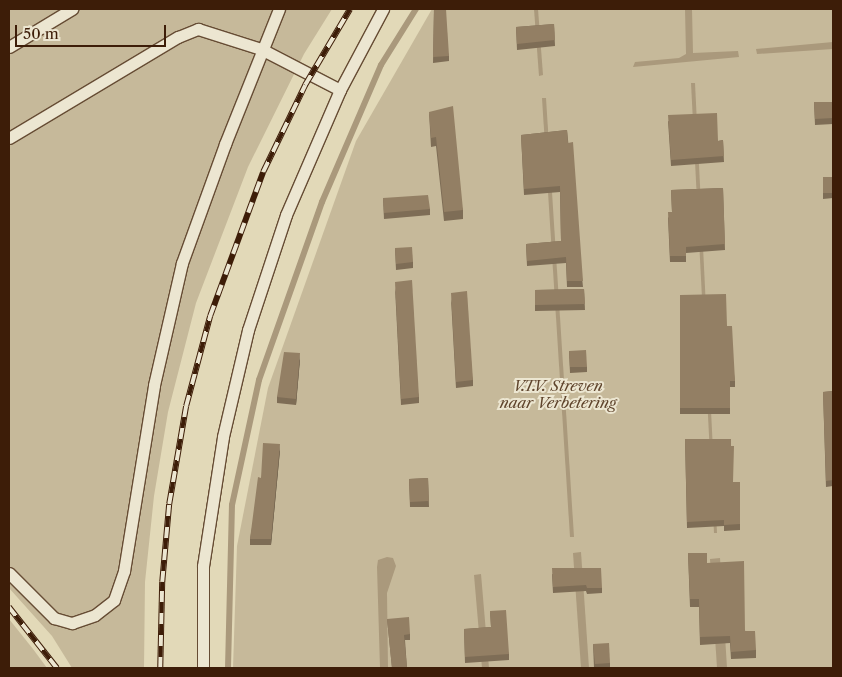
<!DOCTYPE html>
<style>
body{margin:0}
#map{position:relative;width:842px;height:677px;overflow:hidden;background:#e2d9b8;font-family:"Libre Caslon Text",serif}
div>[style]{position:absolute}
.green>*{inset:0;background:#c6b99a}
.water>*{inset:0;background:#aa997c}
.stream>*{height:6px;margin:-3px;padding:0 3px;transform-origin:3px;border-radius:3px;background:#aa997c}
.roads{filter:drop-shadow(1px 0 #664c34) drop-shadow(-1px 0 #664c34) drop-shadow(0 1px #664c34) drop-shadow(0 -1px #664c34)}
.lane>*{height:11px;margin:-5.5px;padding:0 5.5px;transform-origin:5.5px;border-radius:5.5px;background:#ece6d1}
.rail>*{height:5.5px;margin-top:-2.75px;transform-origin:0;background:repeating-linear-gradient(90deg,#ece6d1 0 11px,#3d1d08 0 22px);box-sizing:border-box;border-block:1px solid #3d1d08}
.wall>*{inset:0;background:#7e6d56}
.shaded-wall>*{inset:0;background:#675946}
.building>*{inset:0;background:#937f64}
span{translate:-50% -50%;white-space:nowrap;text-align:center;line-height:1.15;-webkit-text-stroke:4px #ece6d1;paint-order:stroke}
.park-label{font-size:15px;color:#5f442c;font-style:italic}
.frame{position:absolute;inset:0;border:10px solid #3d1d08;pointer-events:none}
.scale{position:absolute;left:15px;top:25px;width:151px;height:22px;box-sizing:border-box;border:2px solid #3d1d08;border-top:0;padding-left:6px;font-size:15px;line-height:18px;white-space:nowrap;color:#3d1d08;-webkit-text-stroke:4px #ece6d1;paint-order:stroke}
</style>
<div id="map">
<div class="green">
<i style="clip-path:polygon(9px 9px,332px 9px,304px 54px,248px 167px,196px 303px,168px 412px,154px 496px,145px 582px,144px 668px,72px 668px,52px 636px,9px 588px)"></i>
<i style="clip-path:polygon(432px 9px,833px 9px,833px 668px,233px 668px,237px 546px,268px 388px,356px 141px)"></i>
<i style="clip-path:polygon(9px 619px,33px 649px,47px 668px,9px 668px)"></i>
</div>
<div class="water">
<i style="clip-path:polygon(534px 9px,538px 9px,543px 75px,539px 76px)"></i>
<i style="clip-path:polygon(685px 9px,692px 9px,693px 53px,738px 51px,739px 57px,633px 67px,635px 62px,679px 58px,686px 54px)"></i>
<i style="clip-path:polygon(833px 42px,833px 49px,757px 54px,756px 49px)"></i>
<i style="clip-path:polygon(691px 83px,695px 83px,717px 533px,714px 533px)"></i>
<i style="clip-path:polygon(542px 98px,546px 98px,574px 537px,570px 537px)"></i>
<i style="clip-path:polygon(581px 552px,589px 668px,581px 668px,573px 553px)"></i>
<i style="clip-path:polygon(387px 557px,393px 558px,396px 566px,387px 593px,388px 668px,380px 668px,377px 567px,378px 560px)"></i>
<i style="clip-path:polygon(720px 558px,727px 668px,717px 668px,710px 559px)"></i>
<i style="clip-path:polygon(481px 574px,489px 668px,482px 668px,474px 575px)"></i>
</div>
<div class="stream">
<i style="left:228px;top:668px;width:163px;rotate:-88.6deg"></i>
<i style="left:232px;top:505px;width:128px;rotate:-77.8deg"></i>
<i style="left:259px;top:380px;width:189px;rotate:-70.5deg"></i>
<i style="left:322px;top:202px;width:149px;rotate:-66.7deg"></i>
<i style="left:381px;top:65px;width:66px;rotate:-58deg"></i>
</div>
<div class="roads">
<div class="lane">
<i style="left:9px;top:47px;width:74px;rotate:-31.1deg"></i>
<i style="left:340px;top:90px;width:92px;rotate:-62deg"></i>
<i style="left:9px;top:138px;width:197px;rotate:-30.9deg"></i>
<i style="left:178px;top:37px;width:22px;rotate:-22deg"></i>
<i style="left:198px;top:29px;width:66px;rotate:17.6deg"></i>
<i style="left:261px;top:49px;width:89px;rotate:27.4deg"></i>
<i style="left:340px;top:90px;width:136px;rotate:113.4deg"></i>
<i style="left:286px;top:215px;width:121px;rotate:108.3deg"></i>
<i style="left:248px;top:330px;width:110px;rotate:103.2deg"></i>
<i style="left:223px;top:437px;width:131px;rotate:98.8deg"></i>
<i style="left:203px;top:566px;width:102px;rotate:90deg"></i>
<i style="left:9px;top:573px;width:64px;rotate:45deg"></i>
<i style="left:54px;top:618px;width:19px;rotate:16deg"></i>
<i style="left:72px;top:623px;width:24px;rotate:-19deg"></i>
<i style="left:95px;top:615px;width:24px;rotate:-38deg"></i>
<i style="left:114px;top:600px;width:31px;rotate:-71deg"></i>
<i style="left:124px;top:571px;width:188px;rotate:-80.8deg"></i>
<i style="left:154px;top:385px;width:125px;rotate:-77.1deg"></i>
<i style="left:182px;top:263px;width:127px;rotate:-70.1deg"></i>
<i style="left:225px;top:144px;width:145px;rotate:-68.2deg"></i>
</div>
</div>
<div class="rail">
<i style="left:9px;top:607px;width:78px;rotate:51.8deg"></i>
<i style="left:160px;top:668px;width:86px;rotate:-88.7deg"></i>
<i style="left:162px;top:582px;width:78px;rotate:-84.9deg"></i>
<i style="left:169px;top:504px;width:99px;rotate:-80.2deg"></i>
<i style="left:186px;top:406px;width:93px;rotate:-75.1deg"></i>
<i style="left:210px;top:316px;width:153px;rotate:-69.8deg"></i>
<i style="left:263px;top:172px;width:97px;rotate:-64.2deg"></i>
<i style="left:305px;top:85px;width:88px;rotate:-59.4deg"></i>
</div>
<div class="wall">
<i style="clip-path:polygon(434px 9px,449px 56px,449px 61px,433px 63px)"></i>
<i style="clip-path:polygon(554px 24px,555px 46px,517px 50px,516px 27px)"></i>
<i style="clip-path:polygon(814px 102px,833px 102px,833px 124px,815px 125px)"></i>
<i style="clip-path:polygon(429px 112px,463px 210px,463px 219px,444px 221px,436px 146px,431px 147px)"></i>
<i style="clip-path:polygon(668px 121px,718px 141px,723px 140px,724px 162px,671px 166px)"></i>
<i style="clip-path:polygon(567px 130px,583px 287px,567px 287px,566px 263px,527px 266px,526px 244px,561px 241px,560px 192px,524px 195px,521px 135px)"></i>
<i style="clip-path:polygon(823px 177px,833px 177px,833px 198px,823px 199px)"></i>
<i style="clip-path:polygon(723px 188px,725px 250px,686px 253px,686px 262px,670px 262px,668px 218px,672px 212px,671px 190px)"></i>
<i style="clip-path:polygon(383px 198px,430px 209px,430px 215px,384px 219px)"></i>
<i style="clip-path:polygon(395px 248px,413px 262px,413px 268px,396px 270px)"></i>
<i style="clip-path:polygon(395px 288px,419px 397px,419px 403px,401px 405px)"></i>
<i style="clip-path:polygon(584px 289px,585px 310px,535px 311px,535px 290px)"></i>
<i style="clip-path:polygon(680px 295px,727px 326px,735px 381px,735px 387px,730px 387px,730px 414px,680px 414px)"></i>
<i style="clip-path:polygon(451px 299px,473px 380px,473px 386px,456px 388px)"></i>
<i style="clip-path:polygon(569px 351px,587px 367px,587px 372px,570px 373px)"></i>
<i style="clip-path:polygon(300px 359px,296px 405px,277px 403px,277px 397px)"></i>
<i style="clip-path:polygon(833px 391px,833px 486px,826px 487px,823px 392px)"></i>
<i style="clip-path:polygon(685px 439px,731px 446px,733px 482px,740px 482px,740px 530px,724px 531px,724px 526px,687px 528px)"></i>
<i style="clip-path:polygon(280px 450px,271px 545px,250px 545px,250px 539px,261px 478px)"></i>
<i style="clip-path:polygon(428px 478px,429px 507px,410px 507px,409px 479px)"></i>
<i style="clip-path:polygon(688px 553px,707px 563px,756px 650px,756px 658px,731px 659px,730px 643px,700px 645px,699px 607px,690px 607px)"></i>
<i style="clip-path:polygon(552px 574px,602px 588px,602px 593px,587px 594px,586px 591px,553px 593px)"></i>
<i style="clip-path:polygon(490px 611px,509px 654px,509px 660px,465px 663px,464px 629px,491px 627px)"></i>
<i style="clip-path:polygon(387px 619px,410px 634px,410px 640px,405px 640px,407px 668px,392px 668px)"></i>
<i style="clip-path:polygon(593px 644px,610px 663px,610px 668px,594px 668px)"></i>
</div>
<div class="shaded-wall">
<i style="clip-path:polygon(300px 353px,300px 359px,296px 405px,296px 399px)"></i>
<i style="clip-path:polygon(280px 444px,280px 450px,271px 545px,271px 539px)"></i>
</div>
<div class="building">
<i style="clip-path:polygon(434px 9px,446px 9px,449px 56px,433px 57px)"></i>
<i style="clip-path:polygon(554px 24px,555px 40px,517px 44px,516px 27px)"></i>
<i style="clip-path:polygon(814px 102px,833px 102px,833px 118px,815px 119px)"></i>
<i style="clip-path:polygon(453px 106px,463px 210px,444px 212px,436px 137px,431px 138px,429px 112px)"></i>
<i style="clip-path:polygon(717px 113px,718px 141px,723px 140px,724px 156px,671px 160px,668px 115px)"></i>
<i style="clip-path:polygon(567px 130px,568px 143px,573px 142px,583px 281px,567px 281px,566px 257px,527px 261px,526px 244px,561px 241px,560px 186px,524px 189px,521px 135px)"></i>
<i style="clip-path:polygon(823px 177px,833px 177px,833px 193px,823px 193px)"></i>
<i style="clip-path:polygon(723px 188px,725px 244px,686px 247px,686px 256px,670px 256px,668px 212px,672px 212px,671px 190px)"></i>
<i style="clip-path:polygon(428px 195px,430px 209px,384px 213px,383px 198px)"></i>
<i style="clip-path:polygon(412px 247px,413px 262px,396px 264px,395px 248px)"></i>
<i style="clip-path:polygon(412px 280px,419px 397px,401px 399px,395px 282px)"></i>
<i style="clip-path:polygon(584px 289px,585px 304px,535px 305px,535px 290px)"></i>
<i style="clip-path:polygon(467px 291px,473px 380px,456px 382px,451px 293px)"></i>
<i style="clip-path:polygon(726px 294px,727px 326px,732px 326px,735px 381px,730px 381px,730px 408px,680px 408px,680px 295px)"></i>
<i style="clip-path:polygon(586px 350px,587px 367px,570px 367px,569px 351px)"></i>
<i style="clip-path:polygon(284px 352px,300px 353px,296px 399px,277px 397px)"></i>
<i style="clip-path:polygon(833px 391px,833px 480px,826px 481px,823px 392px)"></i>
<i style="clip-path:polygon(685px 439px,731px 439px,731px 446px,734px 446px,733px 482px,740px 482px,740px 524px,724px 525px,724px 520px,687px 522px)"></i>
<i style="clip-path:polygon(263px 443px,280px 444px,271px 539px,250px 539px,258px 477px,261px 478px)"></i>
<i style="clip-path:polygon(428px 478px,429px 501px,410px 502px,409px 479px)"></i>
<i style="clip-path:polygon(688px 553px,707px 553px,707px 563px,744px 561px,745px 631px,755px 631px,756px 650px,731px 652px,730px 636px,700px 637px,699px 599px,690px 599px)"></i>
<i style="clip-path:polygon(552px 568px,601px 568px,602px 588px,587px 588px,586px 585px,553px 587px)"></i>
<i style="clip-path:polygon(506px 610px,509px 654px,465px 657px,464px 629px,491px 627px,490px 611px)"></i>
<i style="clip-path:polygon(409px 617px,410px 634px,404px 635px,407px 668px,392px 668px,387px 619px)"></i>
<i style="clip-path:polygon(609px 643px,610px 663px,595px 664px,593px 644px)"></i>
</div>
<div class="park-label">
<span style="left:558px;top:394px">V.T.V. Streven<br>naar Verbetering</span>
</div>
<div class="frame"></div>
<div class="scale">50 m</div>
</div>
